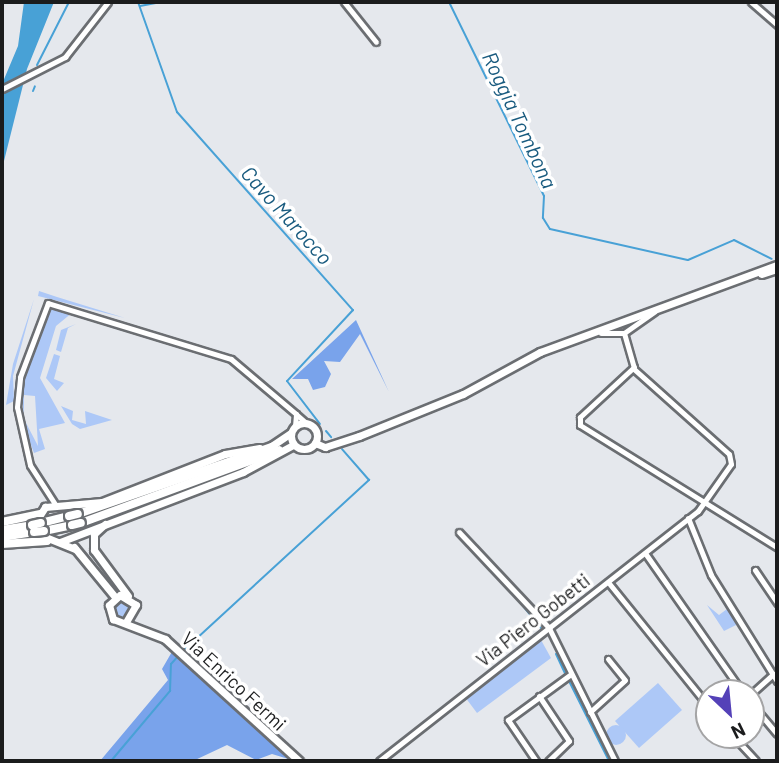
<!DOCTYPE html>
<style>
body{margin:0}
#map{position:relative;width:779px;height:763px;overflow:hidden;background:#e5e8ed;font-family:Barlow,sans-serif}
div>[style]{position:absolute}
.green>*{inset:0;background:#adc8f7}
.round{border-radius:50%}
.forest>*{inset:0;background:#79a3eb}
.water>*{inset:0;background:#48a1d6}
.stream>*{height:2px;margin:-1px;padding:0 1px;transform-origin:1px;border-radius:1px;background:#48a1d6}
.roads{filter:drop-shadow(2px 0 #6b6e72) drop-shadow(-2px 0 #6b6e72) drop-shadow(0 2px #6b6e72) drop-shadow(0 -2px #6b6e72)}
.minor>*{height:5px;margin:-2.5px;padding:0 2.5px;transform-origin:2.5px;border-radius:2.5px;background:#fff}
.major>*{height:7px;margin:-3.5px;padding:0 3.5px;transform-origin:3.5px;border-radius:3.5px;background:#fff}
.major>.ring{margin:-3.5px;padding:0;box-sizing:content-box;background:none;border:7px solid #fff;border-radius:50%}
.highway>*{height:8px;margin:-4px;padding:0 4px;transform-origin:4px;border-radius:4px;background:#fff}
.bridges{filter:drop-shadow(2px 0 #6b6e72) drop-shadow(-2px 0 #6b6e72) drop-shadow(0 2px #6b6e72) drop-shadow(0 -2px #6b6e72)}
.highway-bridge>*{height:8px;margin:-4px;padding:0 4px;transform-origin:4px;border-radius:4px;background:#fff}
span{translate:-50% -50%;white-space:nowrap;text-align:center;line-height:1.15;-webkit-text-stroke:7px #fff;paint-order:stroke}
.street-label{font-size:19px;color:#1b1c1d}
.water-label{font-size:21px;color:#195b7f;font-style:italic}
.frame{position:absolute;inset:0;border:4px solid #1b1c1d;pointer-events:none}
.north{position:absolute;left:695px;top:679px;width:70px;height:70px;box-sizing:border-box;background:#fff;border:2px solid #a4a4a5;border-radius:50%;rotate:154deg;font-size:19px;font-weight:700;line-height:28px;text-align:center;color:#1b1c1d}
.north::after{content:'';display:block;margin:auto;width:24px;height:32px;background:#5441b8;clip-path:polygon(50% 0,100% 100%,50% 72%,0 100%)}
</style>
<div id="map">
<div class="green">
<i style="clip-path:polygon(39px 291px,57px 297px,125px 318px,38px 296px)"></i>
<i style="clip-path:polygon(34px 299px,13px 376px,14px 401px,6px 405px,13px 364px)"></i>
<i style="clip-path:polygon(49px 306px,73px 312px,56px 326px,40px 378px,65px 423px,39px 429px,45px 449px,34px 453px,28px 437px,25px 421px,38px 446px,35px 396px,24px 395px,24px 416px,21px 390px)"></i>
<i style="clip-path:polygon(76px 324px,68px 328px,61px 352px,56px 350px,61px 330px)"></i>
<i style="clip-path:polygon(54px 354px,60px 356px,54px 379px,64px 383px,57px 391px,46px 378px)"></i>
<i style="clip-path:polygon(61px 406px,73px 411px,72px 420px,86px 424px,85px 411px,112px 420px,80px 429px,72px 424px)"></i>
<i style="clip-path:polygon(722px 596px,738px 624px,724px 631px,707px 605px,719px 615px,727px 609px)"></i>
<i class="round" style="left:113px;top:600px;width:18px;height:18px"></i>
<i style="clip-path:polygon(541px 640px,551px 658px,477px 713px,465px 697px)"></i>
<i style="clip-path:polygon(658px 683px,682px 710px,639px 748px,615px 721px)"></i>
<i class="round" style="left:606px;top:725px;width:20px;height:20px"></i>
</div>
<div class="forest">
<i style="clip-path:polygon(356px 320px,389px 392px,360px 334px,340px 362px,324px 361px,331px 374px,325px 387px,313px 390px,308px 379px,292px 379px)"></i>
<i style="clip-path:polygon(173px 650px,183px 661px,295px 761px,272px 754px,256px 760px,227px 745px,193px 761px,100px 761px,168px 680px,162px 669px)"></i>
</div>
<div class="water">
<i style="clip-path:polygon(24px 2px,54px 2px,27px 69px,2px 169px,2px 84px,18px 46px)"></i>
</div>
<div class="stream">
<i style="left:138px;top:2px;width:117px;rotate:70.5deg"></i>
<i style="left:177px;top:112px;width:265px;rotate:48.4deg"></i>
<i style="left:353px;top:310px;width:97px;rotate:132.9deg"></i>
<i style="left:287px;top:381px;width:54px;rotate:52.5deg"></i>
<i style="left:449px;top:2px;width:216px;rotate:63.9deg"></i>
<i style="left:544px;top:196px;width:22px;rotate:93deg"></i>
<i style="left:543px;top:218px;width:13px;rotate:58deg"></i>
<i style="left:550px;top:229px;width:141px;rotate:12.7deg"></i>
<i style="left:688px;top:260px;width:50px;rotate:-23.5deg"></i>
<i style="left:734px;top:240px;width:42px;rotate:26.6deg"></i>
<i style="left:140px;top:6px;width:20px;rotate:-11deg"></i>
<i style="left:37px;top:65px;width:71px;rotate:-63.1deg"></i>
<i style="left:33px;top:91px;width:5px;rotate:-68deg"></i>
<i style="left:326px;top:431px;width:8px;rotate:50deg"></i>
<i style="left:515px;top:596px;width:41px;rotate:50.9deg"></i>
<i style="left:183px;top:651px;width:253px;rotate:-42.6deg"></i>
<i style="left:369px;top:480px;width:41px;rotate:-131.1deg"></i>
<i style="left:556px;top:654px;width:21px;rotate:65deg"></i>
<i style="left:568px;top:679px;width:92px;rotate:63.4deg"></i>
<i style="left:111px;top:761px;width:92px;rotate:-49.9deg"></i>
<i style="left:170px;top:691px;width:27px;rotate:-88deg"></i>
<i style="left:171px;top:664px;width:12px;rotate:-48deg"></i>
</div>
<div class="roads">
<div class="minor">
<i style="left:344px;top:2px;width:51px;rotate:51.3deg"></i>
<i style="left:751px;top:2px;width:35px;rotate:41deg"></i>
<i style="left:2px;top:89px;width:71px;rotate:-26.9deg"></i>
<i style="left:65px;top:57px;width:70px;rotate:-52deg"></i>
<i style="left:601px;top:333px;width:23px"></i>
<i style="left:624px;top:333px;width:35px;rotate:74deg"></i>
<i style="left:634px;top:367px;width:74px;rotate:137.2deg"></i>
<i style="left:580px;top:417px;width:8px;rotate:90deg"></i>
<i style="left:580px;top:425px;width:232px;rotate:31.8deg"></i>
<i style="left:624px;top:333px;width:37px;rotate:-35deg"></i>
<i style="left:295px;top:426px;width:12px;rotate:-85deg"></i>
<i style="left:296px;top:414px;width:13px;rotate:42deg"></i>
<i style="left:55px;top:504px;width:46px;rotate:-122.7deg"></i>
<i style="left:30px;top:465px;width:59px;rotate:-102.6deg"></i>
<i style="left:17px;top:407px;width:30px;rotate:-84deg"></i>
<i style="left:20px;top:377px;width:79px;rotate:-69.3deg"></i>
<i style="left:48px;top:303px;width:191px;rotate:17deg"></i>
<i style="left:231px;top:359px;width:85px;rotate:40.2deg"></i>
<i style="left:688px;top:518px;width:61px;rotate:68deg"></i>
<i style="left:711px;top:575px;width:125px;rotate:58.1deg"></i>
<i style="left:459px;top:532px;width:132px;rotate:46.8deg"></i>
<i style="left:549px;top:628px;width:148px;rotate:63.6deg"></i>
<i style="left:645px;top:553px;width:171px;rotate:55deg"></i>
<i style="left:755px;top:570px;width:40px;rotate:56deg"></i>
<i style="left:608px;top:582px;width:161px;rotate:51.1deg"></i>
<i style="left:751px;top:694px;width:30px;rotate:-42deg"></i>
<i style="left:539px;top:696px;width:54px;rotate:56.3deg"></i>
<i style="left:569px;top:741px;width:29px;rotate:136deg"></i>
<i style="left:751px;top:703px;width:40px;rotate:50deg"></i>
<i style="left:590px;top:712px;width:47px;rotate:-42.4deg"></i>
<i style="left:625px;top:680px;width:27px;rotate:-129deg"></i>
<i style="left:732px;top:735px;width:35px;rotate:47deg"></i>
<i style="left:379px;top:761px;width:405px;rotate:-38.1deg"></i>
<i style="left:698px;top:511px;width:57px;rotate:-54.9deg"></i>
<i style="left:731px;top:464px;width:10px;rotate:-101deg"></i>
<i style="left:729px;top:454px;width:127px;rotate:-138.2deg"></i>
<i style="left:536px;top:761px;width:50px;rotate:-124.3deg"></i>
<i style="left:508px;top:720px;width:78px;rotate:-36.1deg"></i>
</div>
<div class="major">
<i class="ring" style="left:291px;top:423px;width:19px;height:19px"></i>
<i style="left:315px;top:443px;width:11px;rotate:22deg"></i>
<i style="left:325px;top:447px;width:36px;rotate:-18deg"></i>
<i style="left:359px;top:436px;width:112px;rotate:-22deg"></i>
<i style="left:463px;top:394px;width:88px;rotate:-28.6deg"></i>
<i style="left:540px;top:352px;width:252px;rotate:-20.2deg"></i>
<i style="left:270px;top:447px;width:25px;rotate:-34deg"></i>
<i style="left:105px;top:524px;width:15px;rotate:138deg"></i>
<i style="left:94px;top:534px;width:16px;rotate:90deg"></i>
<i style="left:94px;top:550px;width:57px;rotate:53.5deg"></i>
<i style="left:60px;top:542px;width:196px;rotate:-20.9deg"></i>
<i style="left:243px;top:472px;width:57px;rotate:-28.4deg"></i>
<i style="left:74px;top:547px;width:65px;rotate:50.6deg"></i>
<i style="left:75px;top:549px;width:38px;rotate:-158deg"></i>
<i style="left:40px;top:535px;width:15px;rotate:-106deg"></i>
<i style="left:36px;top:521px;width:17px;rotate:-57deg"></i>
<i style="left:45px;top:507px;width:57px;rotate:-5deg"></i>
<i style="left:102px;top:502px;width:132px;rotate:-21.3deg"></i>
<i style="left:225px;top:454px;width:35px;rotate:-10deg"></i>
<i style="left:126px;top:622px;width:20px;rotate:-60deg"></i>
<i style="left:136px;top:605px;width:19px;rotate:-148deg"></i>
<i style="left:120px;top:595px;width:15px;rotate:138deg"></i>
<i style="left:109px;top:605px;width:15px;rotate:74deg"></i>
<i style="left:113px;top:619px;width:56px;rotate:21deg"></i>
<i style="left:165px;top:639px;width:181px;rotate:42.3deg"></i>
</div>
<div class="highway">
<i style="left:762px;top:274px;width:16px;rotate:-18deg"></i>
<i style="left:78px;top:514px;width:207px;rotate:-19.1deg"></i>
<i style="left:2px;top:522px;width:38px;rotate:-12deg"></i>
<i style="left:41px;top:523px;width:29px;rotate:-14deg"></i>
<i style="left:81px;top:523px;width:211px;rotate:-20.2deg"></i>
<i style="left:2px;top:530px;width:30px;rotate:-9deg"></i>
<i style="left:44px;top:531px;width:29px;rotate:-12deg"></i>
<i style="left:2px;top:537px;width:32px;rotate:-9deg"></i>
<i style="left:2px;top:544px;width:45px;rotate:-3.8deg"></i>
</div>
</div>
<div class="bridges">
<div class="highway-bridge">
<i style="left:69px;top:516px;width:9px;rotate:-13deg"></i>
<i style="left:32px;top:525px;width:9px;rotate:-13deg"></i>
<i style="left:72px;top:525px;width:9px;rotate:-13deg"></i>
<i style="left:34px;top:532px;width:10px;rotate:-6deg"></i>
</div>
</div>
<div class="street-label">
<span style="left:533px;top:620px;rotate:-38deg">Via Piero Gobetti</span>
<span style="left:234px;top:681px;rotate:43deg">Via Enrico Fermi</span>
</div>
<div class="water-label">
<span style="left:520px;top:120px;rotate:65deg">Roggia Tombona</span>
<span style="left:287px;top:215px;rotate:48deg">Cavo Marocco</span>
</div>
<div class="frame"></div>
<div class="north">N</div>
</div>
